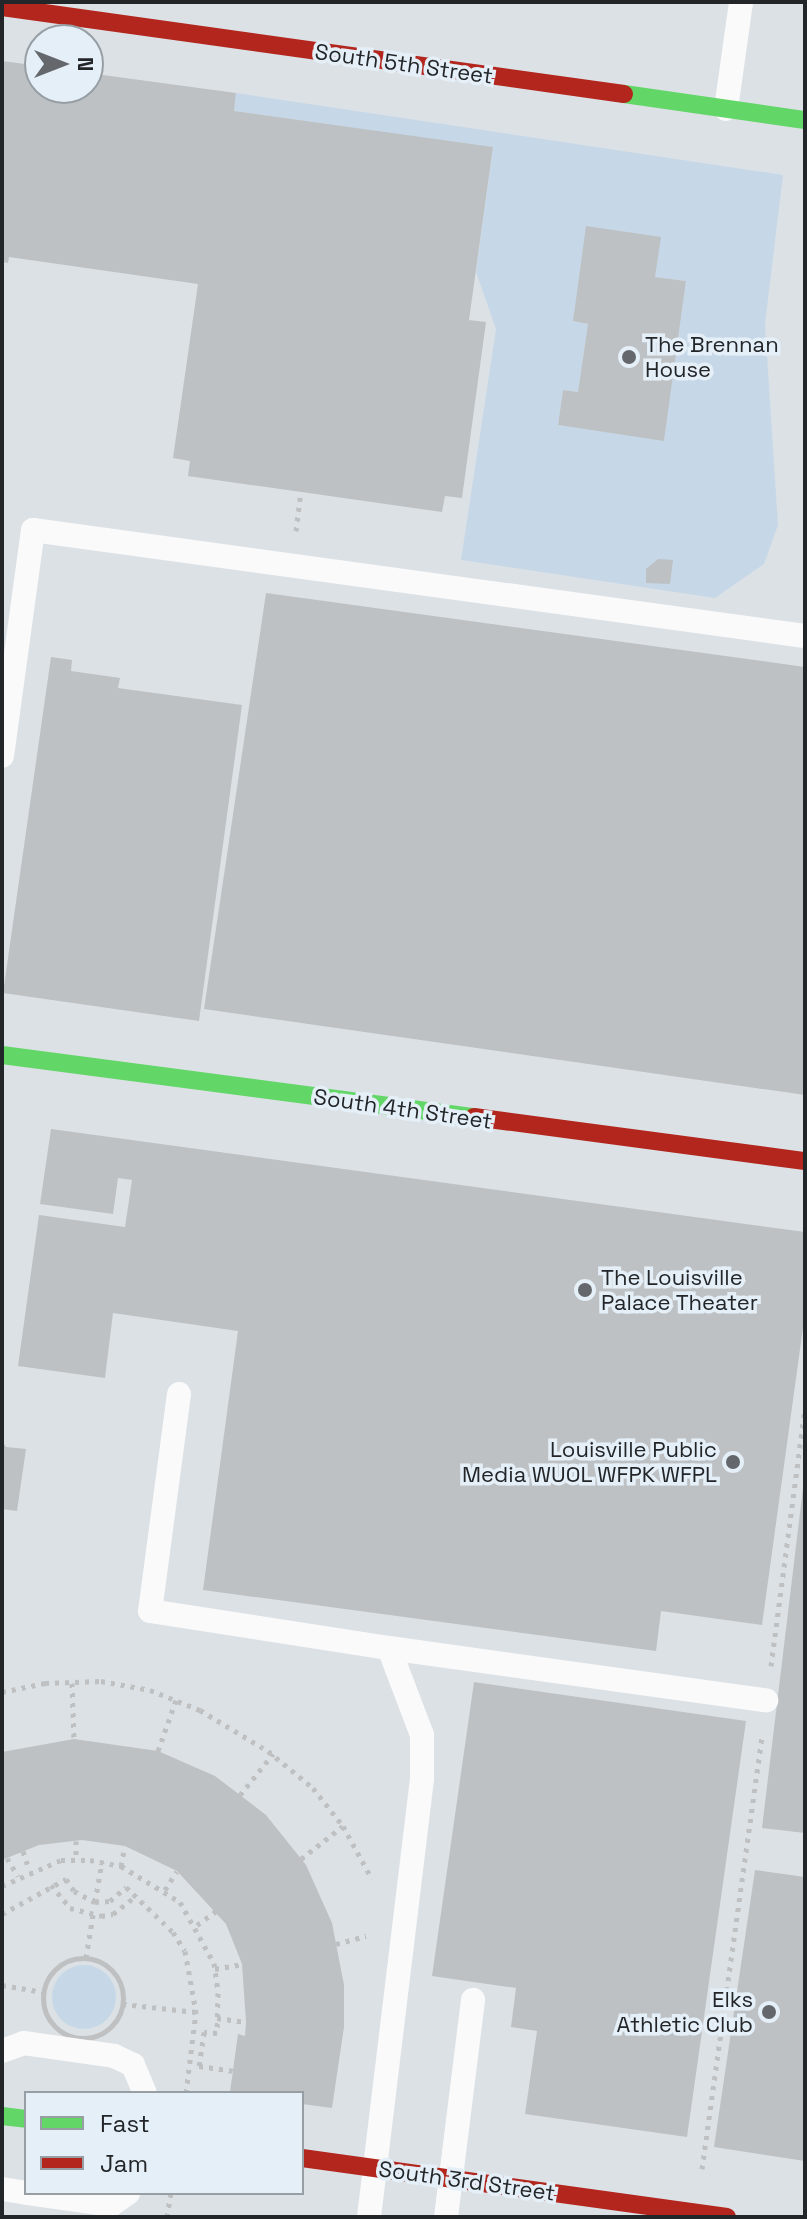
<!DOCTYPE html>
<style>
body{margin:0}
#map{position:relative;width:807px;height:2219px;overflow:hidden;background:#dce1e5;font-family:"Space Grotesk",sans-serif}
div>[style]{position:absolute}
.green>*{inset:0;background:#c6d8e8}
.round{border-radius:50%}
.building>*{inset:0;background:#bdc1c4}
.path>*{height:5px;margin-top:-2.5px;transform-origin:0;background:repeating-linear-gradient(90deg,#bec0c1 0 4px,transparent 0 10px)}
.path>.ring{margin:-2.5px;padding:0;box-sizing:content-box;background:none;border:5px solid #bec0c1;border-radius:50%}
.lane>*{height:24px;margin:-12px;padding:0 12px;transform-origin:12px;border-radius:12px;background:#fafafb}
.fast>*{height:18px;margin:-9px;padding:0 9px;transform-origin:9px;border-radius:9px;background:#63d668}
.jam>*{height:18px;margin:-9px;padding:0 9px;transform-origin:9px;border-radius:9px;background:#b3261e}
.dots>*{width:22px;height:22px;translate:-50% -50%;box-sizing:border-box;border:4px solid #e5eff7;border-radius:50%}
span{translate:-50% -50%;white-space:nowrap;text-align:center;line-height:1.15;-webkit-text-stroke:7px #e5eff7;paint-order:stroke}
.street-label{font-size:22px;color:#232629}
.poi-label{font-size:22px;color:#232629}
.left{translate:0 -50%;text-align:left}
.right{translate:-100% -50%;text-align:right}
.frame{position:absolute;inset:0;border:4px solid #232629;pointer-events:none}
.legend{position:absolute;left:24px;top:2091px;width:280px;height:104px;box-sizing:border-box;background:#e5eff7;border:2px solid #979fa5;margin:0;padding:10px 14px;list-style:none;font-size:24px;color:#232629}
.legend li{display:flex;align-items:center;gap:16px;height:40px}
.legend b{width:40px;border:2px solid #979fa5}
.north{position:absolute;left:24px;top:24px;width:80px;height:80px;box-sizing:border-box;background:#e5eff7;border:2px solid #979fa5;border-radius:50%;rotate:90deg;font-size:22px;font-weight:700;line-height:32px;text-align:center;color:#232629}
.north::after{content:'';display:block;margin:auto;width:28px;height:36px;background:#64676b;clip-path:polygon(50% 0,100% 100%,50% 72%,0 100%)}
</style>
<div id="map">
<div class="green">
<i style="clip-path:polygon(evenodd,236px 93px,783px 175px,765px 324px,778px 525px,764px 564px,715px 598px,461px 560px,496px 329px,476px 272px,493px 148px,234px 111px,236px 93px,655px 277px,686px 281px,664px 440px,558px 425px,563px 390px,578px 392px,588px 324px,573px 321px,655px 277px)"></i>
<i class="round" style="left:52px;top:1965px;width:64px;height:64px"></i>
</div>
<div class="building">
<i style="clip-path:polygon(2px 61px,40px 66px,40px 88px,88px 88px,88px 73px,236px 93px,234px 111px,493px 147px,469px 320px,486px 322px,462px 498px,445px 496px,442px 512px,188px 476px,190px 461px,173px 458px,198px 284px,9px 257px,8px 263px,2px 262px)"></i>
<i style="clip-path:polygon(586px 226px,661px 237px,655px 277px,686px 281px,664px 441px,558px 425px,563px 390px,578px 392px,588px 324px,573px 321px)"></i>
<i style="clip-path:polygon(658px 559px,673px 560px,670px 584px,646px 583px,646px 569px)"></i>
<i style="clip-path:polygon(266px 593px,805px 667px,805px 1095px,204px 1009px)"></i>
<i style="clip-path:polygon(51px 657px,72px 660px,71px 671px,120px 678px,118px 688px,242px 705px,199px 1021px,3px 993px)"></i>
<i style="clip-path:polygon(51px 1129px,805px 1232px,805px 1313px,762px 1625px,661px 1611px,656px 1651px,203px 1590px,238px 1331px,113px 1313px,105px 1378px,18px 1366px,39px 1215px,125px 1227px,132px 1180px,118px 1178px,113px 1214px,40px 1204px)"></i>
<i style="clip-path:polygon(2px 1440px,6px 1447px,26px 1449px,17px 1511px,2px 1509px)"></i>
<i style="clip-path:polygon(803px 1488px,805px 1488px,805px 1833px,762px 1828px)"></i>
<i style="clip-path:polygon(474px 1682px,746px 1721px,687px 2137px,525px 2114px,537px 2031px,511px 2027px,516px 1988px,432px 1976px)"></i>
<i style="clip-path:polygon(74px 1739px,158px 1751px,215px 1776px,266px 1815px,306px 1865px,332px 1923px,344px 1985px,344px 2027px,332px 2108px,302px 2104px,302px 2093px,230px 2092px,238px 2034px,245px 2036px,246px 2022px,242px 1964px,226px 1924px,177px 1871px,125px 1846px,82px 1840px,39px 1845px,2px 1860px,2px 1752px)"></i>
<i style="clip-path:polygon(755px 1870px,805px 1877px,805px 2161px,714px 2147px)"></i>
</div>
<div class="path">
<i style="left:296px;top:531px;width:38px;rotate:-83deg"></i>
<i style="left:771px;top:1666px;width:259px;rotate:-82.5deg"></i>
<i style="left:72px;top:1683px;width:56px;rotate:88deg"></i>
<i style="left:2px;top:1692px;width:44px;rotate:-11.8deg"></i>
<i style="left:45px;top:1683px;width:56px;rotate:-2deg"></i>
<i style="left:101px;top:1681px;width:50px;rotate:10.4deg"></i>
<i style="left:150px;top:1690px;width:54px;rotate:21.8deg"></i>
<i style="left:200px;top:1710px;width:79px;rotate:31.1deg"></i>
<i style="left:268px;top:1751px;width:58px;rotate:39.4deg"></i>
<i style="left:313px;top:1788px;width:48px;rotate:51.7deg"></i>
<i style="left:343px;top:1826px;width:60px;rotate:61.3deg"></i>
<i style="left:158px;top:1751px;width:54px;rotate:-70.6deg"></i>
<i style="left:240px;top:1795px;width:53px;rotate:-51.2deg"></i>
<i style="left:76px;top:1841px;width:19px;rotate:90deg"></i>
<i style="left:23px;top:1851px;width:20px;rotate:72deg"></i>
<i style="left:7px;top:1858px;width:21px;rotate:59deg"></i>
<i style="left:301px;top:1859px;width:53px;rotate:-38.2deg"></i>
<i style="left:121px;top:1866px;width:20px;rotate:-79deg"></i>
<i style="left:51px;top:1885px;width:30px;rotate:50deg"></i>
<i style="left:70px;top:1908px;width:32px;rotate:14deg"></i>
<i style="left:101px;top:1916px;width:12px;rotate:-9deg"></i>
<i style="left:113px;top:1914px;width:29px;rotate:-38deg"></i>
<i style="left:2px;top:1886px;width:64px;rotate:-23.8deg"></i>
<i style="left:61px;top:1860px;width:29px"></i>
<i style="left:90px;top:1860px;width:32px;rotate:11deg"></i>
<i style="left:121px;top:1866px;width:69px;rotate:31.4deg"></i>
<i style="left:180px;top:1902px;width:70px;rotate:60.9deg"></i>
<i style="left:214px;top:1963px;width:30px;rotate:82deg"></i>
<i style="left:218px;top:1993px;width:40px;rotate:91.4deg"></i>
<i style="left:217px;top:2033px;width:13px;rotate:-176deg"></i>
<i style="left:204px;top:2032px;width:34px;rotate:98deg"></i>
<i style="left:199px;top:2066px;width:34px;rotate:8deg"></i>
<i style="left:165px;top:1890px;width:22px;rotate:-58deg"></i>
<i style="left:95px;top:1902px;width:41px;rotate:-80.1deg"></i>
<i style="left:2px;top:1914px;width:73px;rotate:-28.7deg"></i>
<i style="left:66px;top:1879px;width:14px;rotate:56deg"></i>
<i style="left:74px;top:1891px;width:24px;rotate:28deg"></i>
<i style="left:95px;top:1902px;width:15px;rotate:-4deg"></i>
<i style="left:110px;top:1901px;width:21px;rotate:-41deg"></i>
<i style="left:126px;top:1887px;width:65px;rotate:43.8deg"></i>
<i style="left:173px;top:1932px;width:22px;rotate:58deg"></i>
<i style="left:185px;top:1951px;width:62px;rotate:79.8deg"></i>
<i style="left:196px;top:2012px;width:73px;rotate:-173.7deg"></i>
<i style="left:197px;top:1925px;width:24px;rotate:-36deg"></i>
<i style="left:336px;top:1944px;width:31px;rotate:-15deg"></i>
<i style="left:86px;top:1958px;width:44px;rotate:-80.8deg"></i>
<i class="ring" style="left:43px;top:1958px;width:75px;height:75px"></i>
<i style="left:215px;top:1969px;width:27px;rotate:-10deg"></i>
<i style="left:2px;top:1985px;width:42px;rotate:9.7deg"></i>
<i style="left:217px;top:2018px;width:29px;rotate:8deg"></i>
<i style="left:186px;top:2093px;width:82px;rotate:-83deg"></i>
<i style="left:702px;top:2169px;width:438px;rotate:-82.1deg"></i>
<i style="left:167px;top:2217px;width:24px;rotate:-81deg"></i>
</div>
<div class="lane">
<i style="left:726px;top:109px;width:108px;rotate:-82deg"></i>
<i style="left:2px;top:756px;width:228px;rotate:-82.2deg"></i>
<i style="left:33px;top:530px;width:779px;rotate:7.82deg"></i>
<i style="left:179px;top:1394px;width:219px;rotate:97.6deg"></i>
<i style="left:150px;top:1611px;width:242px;rotate:8.8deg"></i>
<i style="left:2px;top:2051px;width:23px;rotate:-20deg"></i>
<i style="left:24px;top:2043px;width:91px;rotate:8.2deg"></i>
<i style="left:114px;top:2056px;width:21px;rotate:25deg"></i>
<i style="left:133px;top:2065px;width:30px;rotate:67deg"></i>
<i style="left:2px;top:2189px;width:24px;rotate:9deg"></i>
<i style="left:28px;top:2193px;width:84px;rotate:8.2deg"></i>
<i style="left:111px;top:2205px;width:21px;rotate:-35deg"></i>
<i style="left:369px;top:2217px;width:442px;rotate:-83.1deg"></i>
<i style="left:422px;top:1778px;width:43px;rotate:-90deg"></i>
<i style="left:422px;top:1735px;width:93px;rotate:-110.8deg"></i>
<i style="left:389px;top:1648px;width:381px;rotate:7.9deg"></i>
<i style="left:446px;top:2217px;width:219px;rotate:-82.9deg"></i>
</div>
<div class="fast">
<i style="left:624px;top:94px;width:183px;rotate:8.2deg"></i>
<i style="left:2px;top:1055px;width:476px;rotate:7.5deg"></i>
<i style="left:2px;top:2116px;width:24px;rotate:7deg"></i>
</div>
<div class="jam">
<i style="left:2px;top:7px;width:628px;rotate:7.96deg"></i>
<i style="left:474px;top:1117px;width:334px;rotate:7.6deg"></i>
<i style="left:302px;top:2158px;width:429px;rotate:7.9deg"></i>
</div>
<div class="dots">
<i style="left:629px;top:357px;background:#64676b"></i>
<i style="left:585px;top:1290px;background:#64676b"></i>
<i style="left:733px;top:1462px;background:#64676b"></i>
<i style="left:769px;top:2012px;background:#64676b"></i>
</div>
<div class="street-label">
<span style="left:404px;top:64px;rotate:8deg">South 5th Street</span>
<span style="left:403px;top:1109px;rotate:8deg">South 4th Street</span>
<span style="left:467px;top:2181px;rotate:8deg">South 3rd Street</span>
</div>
<div class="poi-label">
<span class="left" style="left:645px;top:357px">The Brennan<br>House</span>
<span class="left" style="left:601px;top:1290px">The Louisville<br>Palace Theater</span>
<span class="right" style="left:717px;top:1462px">Louisville Public<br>Media WUOL WFPK WFPL</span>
<span class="right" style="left:753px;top:2012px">Elks<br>Athletic Club</span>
</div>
<div class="frame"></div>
<ul class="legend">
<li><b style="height:10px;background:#63d668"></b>Fast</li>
<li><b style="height:10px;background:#b3261e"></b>Jam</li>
</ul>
<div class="north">N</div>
</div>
